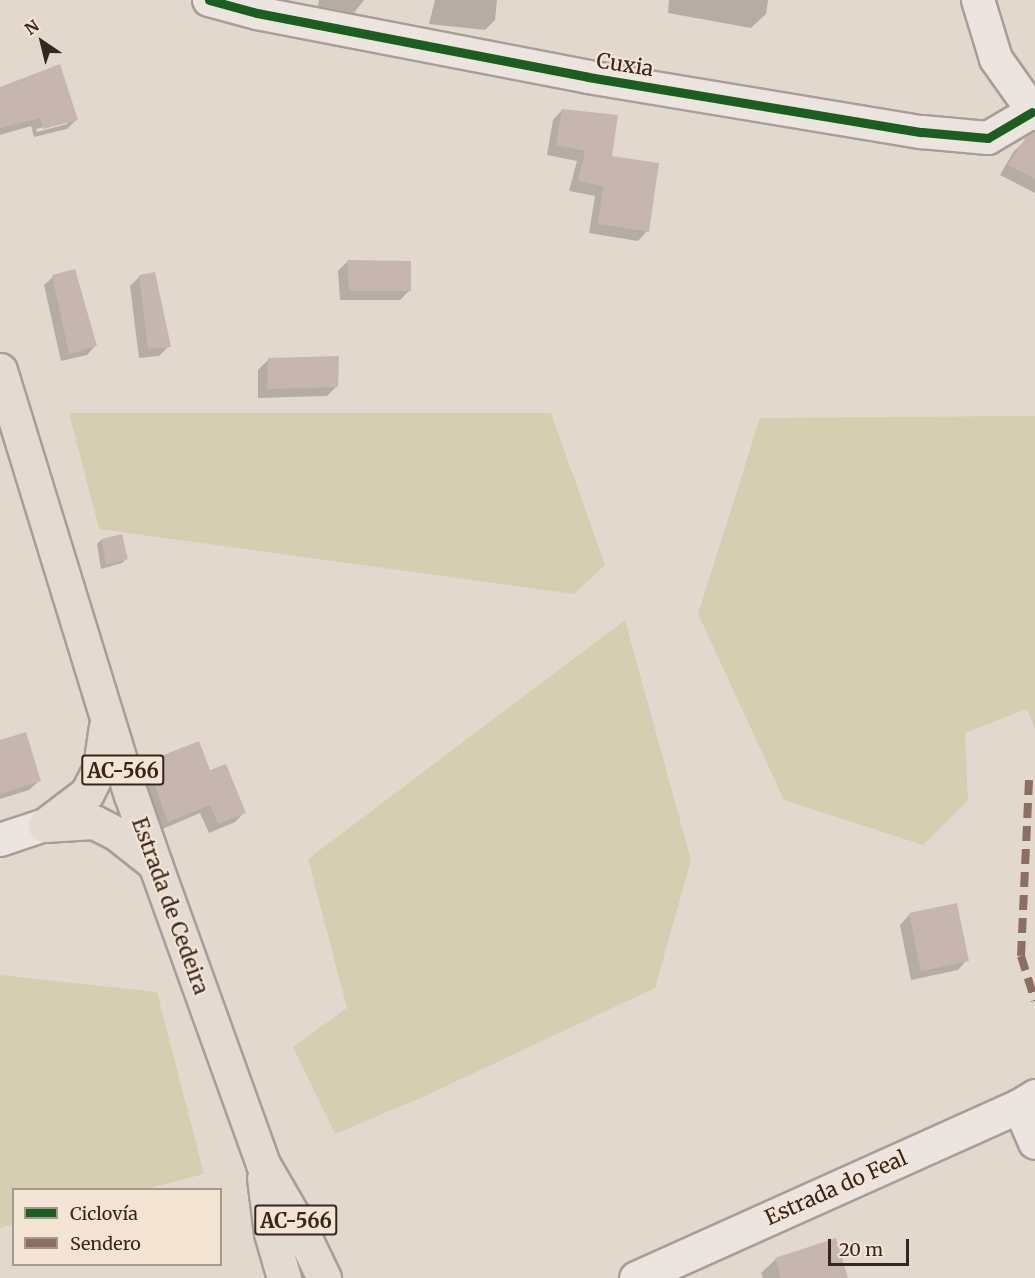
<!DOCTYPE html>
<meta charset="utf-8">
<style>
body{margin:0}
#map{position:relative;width:1035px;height:1278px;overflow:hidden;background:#e3d8ce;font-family:Merriweather,serif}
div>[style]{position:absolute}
.green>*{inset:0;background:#d5ceb1}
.shadow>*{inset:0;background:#0003}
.building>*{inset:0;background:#c7b6af}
.roads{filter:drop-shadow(2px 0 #a89e97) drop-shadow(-2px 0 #a89e97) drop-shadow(0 2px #a89e97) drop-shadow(0 -2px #a89e97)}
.street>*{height:32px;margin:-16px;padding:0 16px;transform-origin:16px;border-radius:16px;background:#ece5df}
.secondary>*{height:33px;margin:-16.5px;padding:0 16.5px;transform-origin:16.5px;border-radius:16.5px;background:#ece5df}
.primary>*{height:33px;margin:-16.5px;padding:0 16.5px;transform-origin:16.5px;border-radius:16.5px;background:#e3dad1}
.quiet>*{height:8px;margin-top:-4px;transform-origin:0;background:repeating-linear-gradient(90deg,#8d6e63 0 15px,transparent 0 23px)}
.cycleway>*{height:9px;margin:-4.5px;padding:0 4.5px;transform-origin:4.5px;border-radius:4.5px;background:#1b5e20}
span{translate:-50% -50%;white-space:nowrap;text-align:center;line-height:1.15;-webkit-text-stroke:4.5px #f4e4d4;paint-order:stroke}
.shield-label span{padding:2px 4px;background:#f4e4d4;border:2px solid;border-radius:4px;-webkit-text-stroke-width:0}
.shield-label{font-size:20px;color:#37261f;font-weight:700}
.street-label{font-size:21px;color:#37261f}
.legend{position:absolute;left:12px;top:1188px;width:210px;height:78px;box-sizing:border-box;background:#f4e4d4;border:2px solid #a8988c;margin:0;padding:8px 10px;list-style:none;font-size:18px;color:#37261f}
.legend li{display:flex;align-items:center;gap:12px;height:30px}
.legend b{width:30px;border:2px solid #a8988c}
.north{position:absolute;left:12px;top:12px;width:60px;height:60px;-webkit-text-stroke:4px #f4e4d4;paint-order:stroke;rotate:325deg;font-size:16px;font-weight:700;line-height:24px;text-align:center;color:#37261f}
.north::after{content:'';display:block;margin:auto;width:21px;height:27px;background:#37261f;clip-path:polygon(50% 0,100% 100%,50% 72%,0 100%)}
.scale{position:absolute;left:828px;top:1239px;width:81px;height:27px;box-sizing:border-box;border:3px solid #37261f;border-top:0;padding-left:8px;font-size:18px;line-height:21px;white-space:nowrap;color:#37261f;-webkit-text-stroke:4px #f4e4d4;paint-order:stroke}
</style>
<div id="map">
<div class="green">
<i style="clip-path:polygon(69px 413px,551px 413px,605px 565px,574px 594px,99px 529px)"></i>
<i style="clip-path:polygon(1035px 416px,1035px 729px,1027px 709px,965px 733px,968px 800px,923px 845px,784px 800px,698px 614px,760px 418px)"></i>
<i style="clip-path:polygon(625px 620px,691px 860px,655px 988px,425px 1096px,335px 1134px,293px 1047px,347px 1008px,308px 859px)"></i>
<i style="clip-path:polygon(0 975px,157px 992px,204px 1174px,146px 1189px,14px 1190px,13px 1224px,0 1228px)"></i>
</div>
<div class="shadow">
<i style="clip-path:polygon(319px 0,364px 0,354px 13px,318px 6px)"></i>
<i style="clip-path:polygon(435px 0,497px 0,495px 20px,485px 30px,429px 24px)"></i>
<i style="clip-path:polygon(669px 0,768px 0,766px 14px,751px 28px,668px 13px)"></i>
<i style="clip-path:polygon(evenodd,0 88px,77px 119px,67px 129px,34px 137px,31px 126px,0 135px,0 88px,67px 121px,67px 124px,37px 132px,36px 129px,67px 121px)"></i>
<i style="clip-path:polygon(562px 110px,611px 157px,647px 231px,638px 241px,589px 233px,595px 196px,569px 191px,577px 161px,547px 155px,553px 120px)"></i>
<i style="clip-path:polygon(1024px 142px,1035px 148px,1035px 193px,1000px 175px,1014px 151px)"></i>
<i style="clip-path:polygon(348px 261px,410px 290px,400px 300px,340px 300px,338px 271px)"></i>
<i style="clip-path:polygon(140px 276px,169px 346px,159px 356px,139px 358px,130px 286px)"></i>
<i style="clip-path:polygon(53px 277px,95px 346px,87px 355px,61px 361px,44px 285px)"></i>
<i style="clip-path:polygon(268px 360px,337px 386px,327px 396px,258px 398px,258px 370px)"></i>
<i style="clip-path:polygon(101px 540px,127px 558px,122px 563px,101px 569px,97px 544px)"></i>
<i style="clip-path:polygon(0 741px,39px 781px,29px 790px,0 799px)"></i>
<i style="clip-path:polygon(147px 763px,209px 772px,244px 813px,235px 822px,209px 833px,200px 813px,158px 831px,137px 773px)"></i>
<i style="clip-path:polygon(909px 915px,967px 960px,958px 970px,911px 980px,900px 925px)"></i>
<i style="clip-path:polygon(835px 1240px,847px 1278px,763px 1278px,761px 1273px,775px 1260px)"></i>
</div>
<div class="building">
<i style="clip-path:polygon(60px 64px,78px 120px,43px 129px,40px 118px,0 128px,0 87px)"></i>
<i style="clip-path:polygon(562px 109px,618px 115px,612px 156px,659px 163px,649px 232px,598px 224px,603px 186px,578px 181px,585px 151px,556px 145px)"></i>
<i style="clip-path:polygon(1035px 132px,1035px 179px,1008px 165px,1026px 137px)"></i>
<i style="clip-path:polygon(347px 260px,411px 261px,411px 291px,349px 291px)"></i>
<i style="clip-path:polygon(75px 269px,97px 346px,69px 354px,52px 275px)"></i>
<i style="clip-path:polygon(155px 272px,171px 347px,148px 349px,139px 275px)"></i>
<i style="clip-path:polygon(339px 356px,338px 387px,267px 389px,268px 358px)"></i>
<i style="clip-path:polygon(122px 534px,128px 559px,106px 565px,101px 539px)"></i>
<i style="clip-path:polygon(26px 732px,41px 781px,0 794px,0 740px)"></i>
<i style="clip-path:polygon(199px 741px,210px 770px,226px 764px,246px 813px,218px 824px,210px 805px,168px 822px,146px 762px)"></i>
<i style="clip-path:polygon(957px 903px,969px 961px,921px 971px,909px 913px)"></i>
<i style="clip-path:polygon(836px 1238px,848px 1278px,781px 1278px,775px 1258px)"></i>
</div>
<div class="roads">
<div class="street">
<i style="left:209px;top:0;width:50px;rotate:15.2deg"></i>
<i style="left:257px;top:13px;width:337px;rotate:10.9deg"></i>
<i style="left:588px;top:77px;width:338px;rotate:9.4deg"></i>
<i style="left:922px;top:132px;width:66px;rotate:5.2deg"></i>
<i style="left:988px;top:138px;width:51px;rotate:-30.6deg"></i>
<i style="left:978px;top:0;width:62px;rotate:73deg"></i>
<i style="left:996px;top:59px;width:67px;rotate:54.7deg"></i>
<i style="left:0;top:840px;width:47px;rotate:-18.4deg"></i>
<i style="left:1019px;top:1106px;width:40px;rotate:66.6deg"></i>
</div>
<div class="secondary">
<i style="left:636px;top:1278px;width:420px;rotate:-24.2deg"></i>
<i style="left:1019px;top:1106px;width:19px;rotate:-32deg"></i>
</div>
<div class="primary">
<i style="left:0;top:370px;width:445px;rotate:72.9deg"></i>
<i style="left:131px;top:795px;width:73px;rotate:70.8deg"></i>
<i style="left:155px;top:864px;width:319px;rotate:70.2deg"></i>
<i style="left:263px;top:1164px;width:72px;rotate:59.9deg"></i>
<i style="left:299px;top:1226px;width:58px;rotate:64.3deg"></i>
<i style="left:45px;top:825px;width:53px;rotate:-37.3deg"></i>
<i style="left:87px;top:793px;width:29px;rotate:-63deg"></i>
<i style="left:100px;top:767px;width:41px;rotate:-81.7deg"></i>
<i style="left:45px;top:825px;width:49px;rotate:-3.5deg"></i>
<i style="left:94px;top:822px;width:25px;rotate:27deg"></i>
<i style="left:116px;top:833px;width:50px;rotate:38.5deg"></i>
<i style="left:264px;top:1178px;width:55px;rotate:82.7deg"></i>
<i style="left:271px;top:1233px;width:47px;rotate:73.9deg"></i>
</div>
</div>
<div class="quiet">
<i style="left:1029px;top:780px;width:176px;rotate:92.6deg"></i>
<i style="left:1021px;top:956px;width:47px;rotate:72.7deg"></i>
</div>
<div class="cycleway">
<i style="left:209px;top:0;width:50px;rotate:15.2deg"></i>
<i style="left:257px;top:13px;width:337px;rotate:10.9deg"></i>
<i style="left:588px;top:77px;width:338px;rotate:9.4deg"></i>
<i style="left:922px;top:132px;width:66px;rotate:5.2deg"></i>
<i style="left:988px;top:138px;width:51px;rotate:-30.6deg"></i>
</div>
<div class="shield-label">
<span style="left:123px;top:770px">AC-566</span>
<span style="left:296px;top:1220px">AC-566</span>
</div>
<div class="street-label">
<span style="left:625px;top:65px;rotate:9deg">Cuxia</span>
<span style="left:170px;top:906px;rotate:70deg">Estrada de Cedeira</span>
<span style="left:836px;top:1188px;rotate:-24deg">Estrada do Feal</span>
</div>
<ul class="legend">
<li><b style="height:8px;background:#1b5e20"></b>Ciclovía</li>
<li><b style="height:8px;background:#8d6e63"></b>Sendero</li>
</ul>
<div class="north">N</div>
<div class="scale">20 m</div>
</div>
